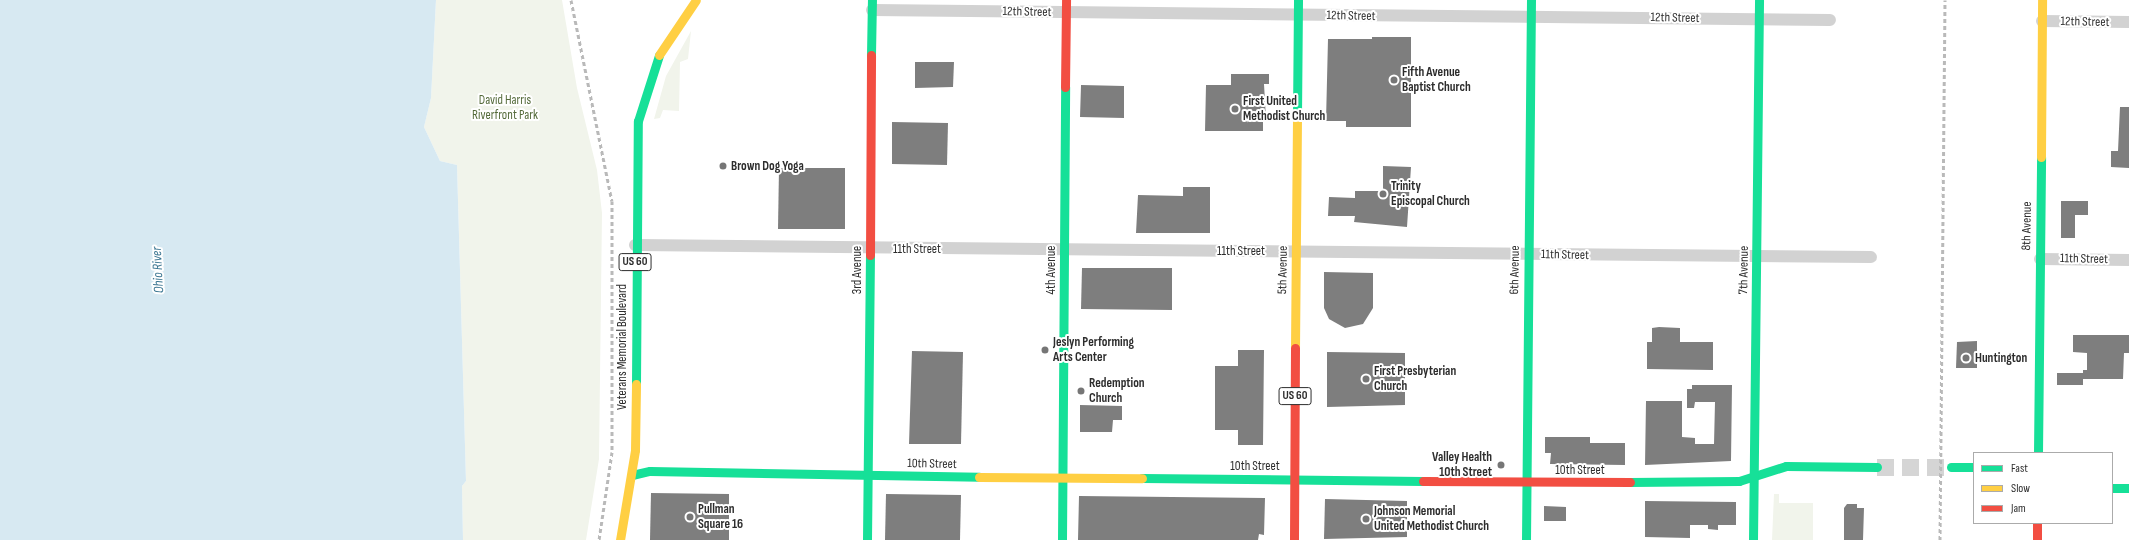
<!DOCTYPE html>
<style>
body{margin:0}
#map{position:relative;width:2129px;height:540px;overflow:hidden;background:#fff;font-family:"Sofia Sans Condensed",sans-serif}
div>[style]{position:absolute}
.green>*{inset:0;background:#f1f4eb}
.water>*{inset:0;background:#d7e9f2}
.building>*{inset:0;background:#7e7e7e}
.secondary-tunnel>*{height:17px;margin-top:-8.5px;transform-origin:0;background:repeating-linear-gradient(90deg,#d5d5d5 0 17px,transparent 0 25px)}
.street>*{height:12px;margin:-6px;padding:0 6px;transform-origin:6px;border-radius:6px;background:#d2d2d2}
.fast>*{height:9px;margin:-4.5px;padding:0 4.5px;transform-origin:4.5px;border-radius:4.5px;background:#16e098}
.slow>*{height:9px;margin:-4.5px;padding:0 4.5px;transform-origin:4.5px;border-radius:4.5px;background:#ffcf43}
.jam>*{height:9px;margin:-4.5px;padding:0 4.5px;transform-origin:4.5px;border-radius:4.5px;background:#f24e42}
.rail>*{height:3px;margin-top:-1.5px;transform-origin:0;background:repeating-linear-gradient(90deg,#b9b9b9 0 4px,transparent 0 7px)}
.dots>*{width:11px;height:11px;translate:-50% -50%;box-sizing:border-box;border:2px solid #fff;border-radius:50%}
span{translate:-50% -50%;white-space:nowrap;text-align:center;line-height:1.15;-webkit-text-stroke:4px #fff;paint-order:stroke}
.shield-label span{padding:1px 3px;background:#fff;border:1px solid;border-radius:3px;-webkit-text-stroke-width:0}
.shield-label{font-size:12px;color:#2d2d2d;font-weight:700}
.street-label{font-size:13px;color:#2d2d2d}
.poi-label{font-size:13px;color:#2d2d2d;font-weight:700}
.left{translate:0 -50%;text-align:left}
.right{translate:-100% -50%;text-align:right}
.park-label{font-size:13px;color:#546a3a}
.water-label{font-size:14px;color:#3a7591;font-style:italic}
.legend{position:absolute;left:1973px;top:452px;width:140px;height:72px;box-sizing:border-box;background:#fff;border:1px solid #ababab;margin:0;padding:5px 7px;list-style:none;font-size:12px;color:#2d2d2d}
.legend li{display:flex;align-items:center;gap:8px;height:20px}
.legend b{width:20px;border:1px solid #ababab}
</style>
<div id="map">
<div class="green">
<i style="clip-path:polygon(436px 0,562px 0,577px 88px,597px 170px,602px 213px,599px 459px,586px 540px,463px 540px,462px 486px,466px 481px,457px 165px,440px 161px,424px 127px,431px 98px)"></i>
<i style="clip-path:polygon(691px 31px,688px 59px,680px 62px,679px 111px,663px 110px,660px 118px,654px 119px,666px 76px)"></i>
<i style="clip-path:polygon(1774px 494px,1779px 494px,1779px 503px,1813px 503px,1813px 540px,1772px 540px)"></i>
</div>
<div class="water">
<i style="clip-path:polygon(0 0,436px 0,431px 98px,424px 127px,440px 161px,457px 165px,466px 481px,462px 486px,463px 540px,0 540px)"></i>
</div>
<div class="building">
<i style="clip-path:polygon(1372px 37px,1411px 37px,1411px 127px,1346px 127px,1346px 121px,1326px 121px,1328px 39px,1372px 39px)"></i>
<i style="clip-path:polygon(915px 62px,954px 62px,953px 87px,915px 88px)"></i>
<i style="clip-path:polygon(1231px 74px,1269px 74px,1269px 84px,1264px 84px,1266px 119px,1263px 119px,1263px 131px,1205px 131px,1206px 85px,1231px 85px)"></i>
<i style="clip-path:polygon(1081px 85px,1124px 86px,1124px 118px,1080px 117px)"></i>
<i style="clip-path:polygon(2120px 107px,2129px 107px,2129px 168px,2111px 167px,2111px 151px,2118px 151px)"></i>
<i style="clip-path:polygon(892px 122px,948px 123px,947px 165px,892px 164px)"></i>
<i style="clip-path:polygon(1383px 166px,1411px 167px,1407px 227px,1354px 222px,1355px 216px,1328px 216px,1329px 197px,1355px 198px,1355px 191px,1383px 191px)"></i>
<i style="clip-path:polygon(779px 168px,845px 168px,845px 229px,778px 229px)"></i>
<i style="clip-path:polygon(1183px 187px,1210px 187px,1210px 233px,1136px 233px,1138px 195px,1183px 196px)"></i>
<i style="clip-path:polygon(2061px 201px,2088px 201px,2088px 215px,2075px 215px,2075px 238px,2061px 238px)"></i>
<i style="clip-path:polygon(1082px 268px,1172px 268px,1172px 310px,1081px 309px)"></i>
<i style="clip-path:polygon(1324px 272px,1373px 273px,1373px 308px,1363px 324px,1345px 328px,1329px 319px,1324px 308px)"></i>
<i style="clip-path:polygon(1659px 327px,1680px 328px,1680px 342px,1713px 342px,1713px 370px,1647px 369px,1647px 342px,1652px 342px,1652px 328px)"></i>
<i style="clip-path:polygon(2073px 335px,2129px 335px,2129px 353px,2124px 353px,2123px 379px,2083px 379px,2083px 370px,2087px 370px,2087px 353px,2073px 352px)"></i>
<i style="clip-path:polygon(1977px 341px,1977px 368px,1956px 368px,1957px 342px)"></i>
<i style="clip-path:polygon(1238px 350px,1264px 350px,1263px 445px,1238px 445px,1238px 430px,1215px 430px,1215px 366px,1238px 366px)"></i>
<i style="clip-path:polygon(912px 351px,963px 352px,961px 444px,909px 444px)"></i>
<i style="clip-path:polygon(1327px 352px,1405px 353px,1405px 405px,1327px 407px)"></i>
<i style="clip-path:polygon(2057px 373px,2083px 373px,2083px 385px,2057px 385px)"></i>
<i style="clip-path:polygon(1692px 385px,1732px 385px,1731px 461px,1645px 465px,1646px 401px,1682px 401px,1682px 437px,1695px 438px,1695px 444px,1714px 444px,1715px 402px,1695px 402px,1694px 408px,1687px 408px,1687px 389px,1692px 389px)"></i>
<i style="clip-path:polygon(1080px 405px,1122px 406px,1122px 420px,1113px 420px,1112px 432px,1080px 432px)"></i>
<i style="clip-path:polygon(1545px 437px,1590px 437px,1590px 443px,1625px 443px,1625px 465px,1550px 464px,1551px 453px,1545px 453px)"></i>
<i style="clip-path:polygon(651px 493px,729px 494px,729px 540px,650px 540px)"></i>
<i style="clip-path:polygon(886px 494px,961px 495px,960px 540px,885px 540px)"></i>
<i style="clip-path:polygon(1079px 496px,1265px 498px,1264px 535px,1259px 534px,1258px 540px,1078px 540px)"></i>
<i style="clip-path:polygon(1325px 499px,1407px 501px,1407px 537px,1324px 539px)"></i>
<i style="clip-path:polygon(1645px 501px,1736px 502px,1736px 525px,1718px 525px,1718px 530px,1708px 529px,1708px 525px,1690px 525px,1690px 538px,1645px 537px)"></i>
<i style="clip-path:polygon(1847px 504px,1857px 504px,1857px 508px,1864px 508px,1863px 540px,1844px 540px,1844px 508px)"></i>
<i style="clip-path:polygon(1544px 506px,1566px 507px,1566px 521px,1544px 521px)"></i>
</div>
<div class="secondary-tunnel">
<i style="left:1877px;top:467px;width:74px"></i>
</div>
<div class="street">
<i style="left:872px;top:10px;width:958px;rotate:0.6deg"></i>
<i style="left:2042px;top:21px;width:87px;rotate:0.7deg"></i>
<i style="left:635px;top:245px;width:1236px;rotate:0.56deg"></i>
<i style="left:2040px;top:259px;width:89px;rotate:0.6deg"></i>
</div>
<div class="fast">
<i style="left:871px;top:55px;width:55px;rotate:-89deg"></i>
<i style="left:1297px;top:116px;width:116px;rotate:-89.5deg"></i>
<i style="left:636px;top:384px;width:263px;rotate:-89.6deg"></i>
<i style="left:638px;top:121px;width:69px;rotate:-72.3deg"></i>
<i style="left:2038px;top:453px;width:296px;rotate:-89.4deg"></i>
<i style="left:1951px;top:467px;width:23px"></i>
<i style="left:632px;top:475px;width:18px;rotate:-13deg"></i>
<i style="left:650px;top:471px;width:329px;rotate:1deg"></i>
<i style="left:1142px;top:478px;width:281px;rotate:0.6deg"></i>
<i style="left:1630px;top:482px;width:109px;rotate:-0.5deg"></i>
<i style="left:1739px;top:481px;width:49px;rotate:-17.7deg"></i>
<i style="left:1786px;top:466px;width:91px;rotate:0.6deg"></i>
<i style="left:2112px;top:488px;width:17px"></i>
<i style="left:867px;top:540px;width:285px;rotate:-89.4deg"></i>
<i style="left:1062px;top:540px;width:453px;rotate:-89.6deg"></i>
<i style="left:1526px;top:540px;width:540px;rotate:-89.47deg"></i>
<i style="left:1753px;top:540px;width:540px;rotate:-89.36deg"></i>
</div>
<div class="slow">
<i style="left:659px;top:55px;width:66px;rotate:-56.1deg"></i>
<i style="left:2041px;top:157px;width:157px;rotate:-89.6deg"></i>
<i style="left:1295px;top:348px;width:232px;rotate:-89.5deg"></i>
<i style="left:979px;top:477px;width:163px;rotate:0.4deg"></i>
<i style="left:620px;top:540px;width:91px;rotate:-80.5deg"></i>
<i style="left:635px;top:450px;width:66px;rotate:-89.1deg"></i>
</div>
<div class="jam">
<i style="left:1065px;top:87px;width:87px;rotate:-89.3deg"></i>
<i style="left:870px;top:255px;width:200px;rotate:-89.7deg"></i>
<i style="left:1423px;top:481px;width:207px;rotate:0.3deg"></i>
<i style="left:2037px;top:523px;width:17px;rotate:90deg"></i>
<i style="left:1294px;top:540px;width:192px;rotate:-89.7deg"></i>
</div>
<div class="rail">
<i style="left:571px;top:0;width:205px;rotate:78.5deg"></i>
<i style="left:612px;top:201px;width:251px;rotate:90deg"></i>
<i style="left:612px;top:452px;width:89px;rotate:98.4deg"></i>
<i style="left:1940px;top:540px;width:540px;rotate:-89.47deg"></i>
</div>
<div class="dots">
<i style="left:1394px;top:80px;background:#767676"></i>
<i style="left:1235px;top:109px;background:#767676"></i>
<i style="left:723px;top:166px;background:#767676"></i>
<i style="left:1383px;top:194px;background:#767676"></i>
<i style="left:1045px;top:350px;background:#767676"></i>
<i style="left:1966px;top:358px;background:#767676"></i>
<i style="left:1366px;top:379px;background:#767676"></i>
<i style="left:1081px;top:391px;background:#767676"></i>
<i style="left:1501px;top:465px;background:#767676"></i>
<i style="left:690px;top:517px;background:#767676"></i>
<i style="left:1366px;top:519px;background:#767676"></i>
</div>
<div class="shield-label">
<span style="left:635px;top:262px">US 60</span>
<span style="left:1295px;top:396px">US 60</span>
</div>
<div class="street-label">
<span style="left:1027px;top:12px;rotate:1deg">12th Street</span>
<span style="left:1351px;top:16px;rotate:1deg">12th Street</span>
<span style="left:1675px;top:18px;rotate:1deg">12th Street</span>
<span style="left:2085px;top:22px;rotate:1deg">12th Street</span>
<span style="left:2027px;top:226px;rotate:-89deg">8th Avenue</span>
<span style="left:917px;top:249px">11th Street</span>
<span style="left:1241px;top:251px">11th Street</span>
<span style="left:1565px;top:255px;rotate:1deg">11th Street</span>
<span style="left:2084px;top:259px;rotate:1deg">11th Street</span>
<span style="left:857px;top:270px;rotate:-90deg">3rd Avenue</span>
<span style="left:1051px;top:270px;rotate:-90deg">4th Avenue</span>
<span style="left:1283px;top:270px;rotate:-89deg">5th Avenue</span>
<span style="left:1515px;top:270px;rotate:-89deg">6th Avenue</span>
<span style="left:1744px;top:270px;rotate:-89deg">7th Avenue</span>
<span style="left:622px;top:347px;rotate:-90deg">Veterans Memorial Boulevard</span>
<span style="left:932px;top:464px;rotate:1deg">10th Street</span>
<span style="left:1255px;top:466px">10th Street</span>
<span style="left:1580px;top:470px">10th Street</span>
</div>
<div class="poi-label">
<span class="left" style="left:1402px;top:80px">Fifth Avenue<br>Baptist Church</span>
<span class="left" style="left:1243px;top:109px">First United<br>Methodist Church</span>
<span class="left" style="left:731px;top:166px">Brown Dog Yoga</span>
<span class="left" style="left:1391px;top:194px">Trinity<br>Episcopal Church</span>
<span class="left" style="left:1053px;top:350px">Jeslyn Performing<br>Arts Center</span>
<span class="left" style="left:1975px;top:358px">Huntington</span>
<span class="left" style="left:1374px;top:379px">First Presbyterian<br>Church</span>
<span class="left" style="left:1089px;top:391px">Redemption<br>Church</span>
<span class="right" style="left:1492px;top:465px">Valley Health<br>10th Street</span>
<span class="left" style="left:698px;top:517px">Pullman<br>Square 16</span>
<span class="left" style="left:1374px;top:519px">Johnson Memorial<br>United Methodist Church</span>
</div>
<div class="park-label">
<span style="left:505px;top:108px">David Harris<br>Riverfront Park</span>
</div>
<div class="water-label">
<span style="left:158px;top:270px;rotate:-93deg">Ohio River</span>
</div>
<ul class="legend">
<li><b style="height:5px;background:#16e098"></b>Fast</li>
<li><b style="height:5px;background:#ffcf43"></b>Slow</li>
<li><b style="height:5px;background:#f24e42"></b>Jam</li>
</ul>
</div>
